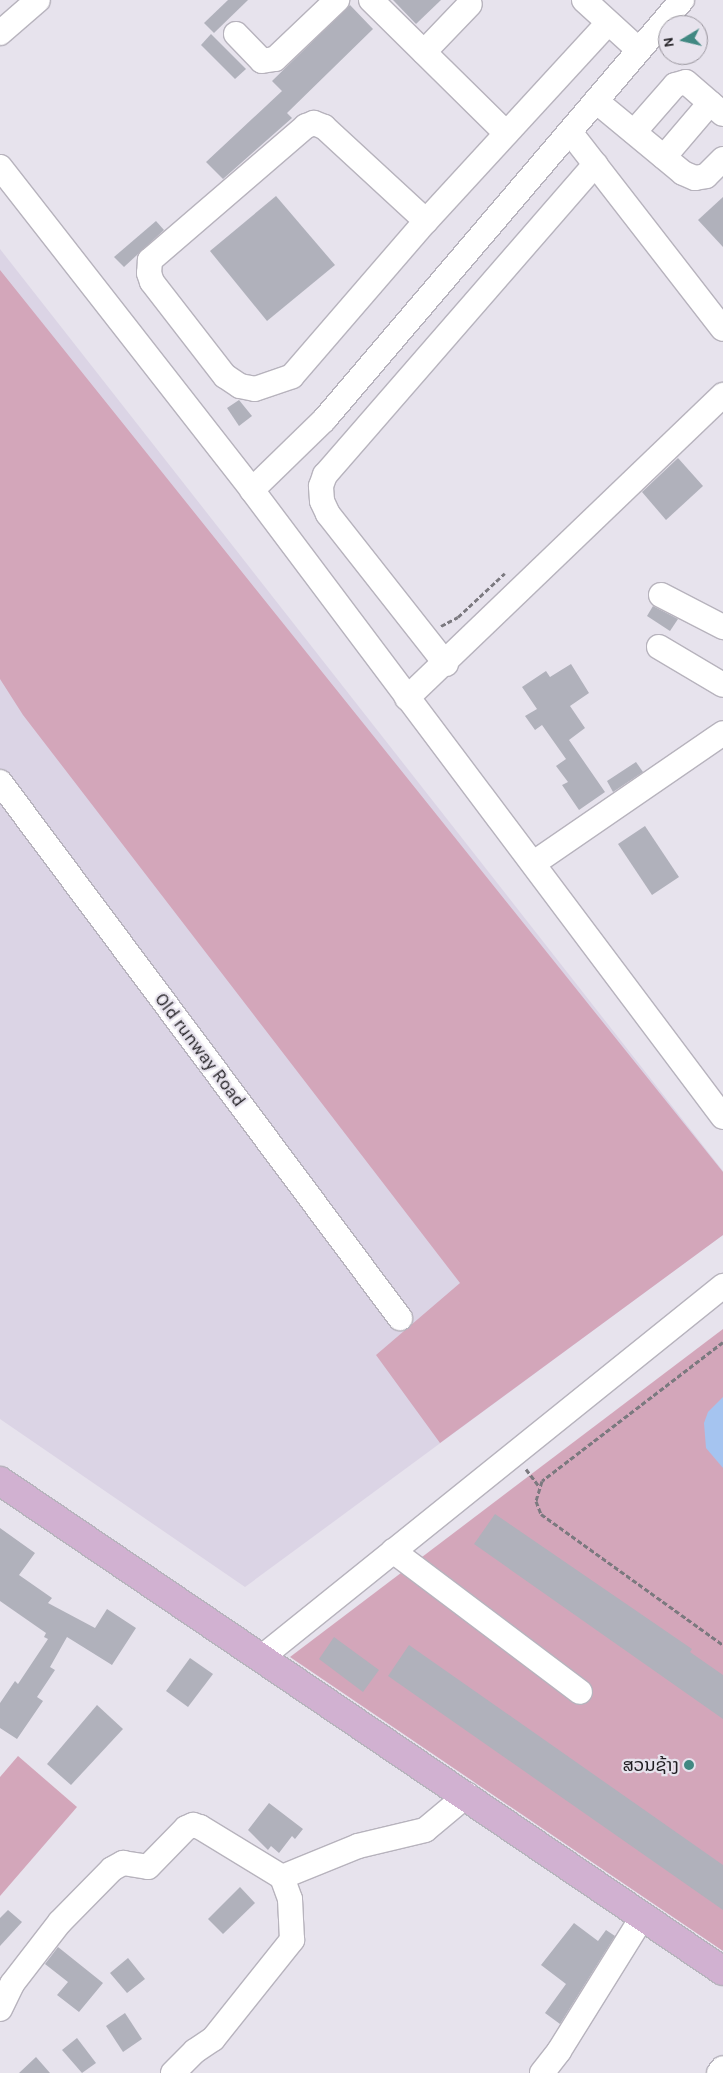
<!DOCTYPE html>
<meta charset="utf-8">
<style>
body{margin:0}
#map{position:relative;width:723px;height:2073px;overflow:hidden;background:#e7e3ed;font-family:Karla,"Noto Sans Lao",sans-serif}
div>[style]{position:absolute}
.built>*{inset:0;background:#dbd4e5}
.green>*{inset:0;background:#d3a6ba}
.water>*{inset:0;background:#a5c4f0}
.building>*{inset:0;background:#b0b1bb}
.path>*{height:3px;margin-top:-1.5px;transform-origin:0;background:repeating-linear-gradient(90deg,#7b797f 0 5px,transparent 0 7.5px)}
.roads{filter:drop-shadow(1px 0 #b7b3bd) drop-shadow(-1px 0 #b7b3bd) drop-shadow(0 1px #b7b3bd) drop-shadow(0 -1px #b7b3bd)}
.minor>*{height:24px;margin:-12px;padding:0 12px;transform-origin:12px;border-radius:12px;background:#fff}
.major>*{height:28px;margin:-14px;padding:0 14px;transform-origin:14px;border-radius:14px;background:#d1b1d1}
.dots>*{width:14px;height:14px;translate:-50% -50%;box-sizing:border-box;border:2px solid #e7e3ed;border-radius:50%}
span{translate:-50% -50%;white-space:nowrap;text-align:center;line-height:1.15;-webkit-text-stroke:4.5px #e7e3ed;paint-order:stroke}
.street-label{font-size:18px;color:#1e1c20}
.poi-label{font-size:18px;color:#1e1c20}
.right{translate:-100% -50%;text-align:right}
.north{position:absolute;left:658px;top:15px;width:50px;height:50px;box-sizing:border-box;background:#e7e3ed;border:1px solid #97939b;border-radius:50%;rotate:261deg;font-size:14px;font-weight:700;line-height:20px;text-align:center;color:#1e1c20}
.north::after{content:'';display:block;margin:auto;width:18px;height:22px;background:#418882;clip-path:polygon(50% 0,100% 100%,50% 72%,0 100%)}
</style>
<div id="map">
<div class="built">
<i style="clip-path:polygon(0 249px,723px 1171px,723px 1235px,245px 1587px,0 1419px)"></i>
</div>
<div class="green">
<i style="clip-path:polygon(0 270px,723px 1172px,723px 1235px,440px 1443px,376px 1355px,460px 1283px,23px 715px,0 679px)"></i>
<i style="clip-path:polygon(723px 1329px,723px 1951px,290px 1657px)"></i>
<i style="clip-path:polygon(18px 1756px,77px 1807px,0 1896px,0 1777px)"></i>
</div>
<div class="water">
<i style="clip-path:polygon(723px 1397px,723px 1468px,706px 1448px,704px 1423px,708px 1412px)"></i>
</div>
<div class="building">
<i style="clip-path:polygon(228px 0,248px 0,214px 33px,204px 23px)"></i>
<i style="clip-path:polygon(393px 0,441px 0,416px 24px)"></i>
<i style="clip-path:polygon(350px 5px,373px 29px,287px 113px,292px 118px,223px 179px,206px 162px,282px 91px,272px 81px)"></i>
<i style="clip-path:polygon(211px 34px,246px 69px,235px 79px,201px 45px)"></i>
<i style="clip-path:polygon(276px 196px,335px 265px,267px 321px,210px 251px)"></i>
<i style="clip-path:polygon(723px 197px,723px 247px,698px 220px)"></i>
<i style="clip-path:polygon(156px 221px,164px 230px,124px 267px,114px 257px)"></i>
<i style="clip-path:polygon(239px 400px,252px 416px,239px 426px,227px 408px)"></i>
<i style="clip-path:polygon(678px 458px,703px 486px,666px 520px,642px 492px)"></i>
<i style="clip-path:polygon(653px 606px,678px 619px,670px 631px,647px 616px)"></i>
<i style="clip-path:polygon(571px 664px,589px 693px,570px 706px,585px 728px,569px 740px,605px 792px,579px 810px,562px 785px,568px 782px,556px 766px,566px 759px,542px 725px,535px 730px,525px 716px,537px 709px,522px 687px,546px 671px,550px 677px)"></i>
<i style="clip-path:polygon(636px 762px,643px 772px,613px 792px,607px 781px)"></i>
<i style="clip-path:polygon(645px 826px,679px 877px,652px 895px,618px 844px)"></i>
<i style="clip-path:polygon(495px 1514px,692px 1649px,690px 1652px,723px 1675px,723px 1719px,474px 1544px)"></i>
<i style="clip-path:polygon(0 1528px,35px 1553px,19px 1575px,52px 1598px,48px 1603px,95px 1628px,107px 1609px,136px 1628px,112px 1665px,67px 1637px,50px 1667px,55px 1670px,37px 1697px,43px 1701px,17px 1739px,0 1728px,0 1703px,15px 1681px,18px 1684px,48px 1639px,44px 1637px,46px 1633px,0 1601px)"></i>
<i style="clip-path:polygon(334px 1637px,379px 1670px,363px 1692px,319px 1659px)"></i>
<i style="clip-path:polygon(409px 1645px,723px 1865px,723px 1910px,388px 1676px)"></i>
<i style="clip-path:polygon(190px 1658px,213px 1674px,188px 1707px,166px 1691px)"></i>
<i style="clip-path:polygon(97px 1705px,123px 1729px,71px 1785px,47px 1764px)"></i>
<i style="clip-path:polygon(269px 1803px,303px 1829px,295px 1839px,292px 1836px,279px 1853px,271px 1846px,268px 1850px,248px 1830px)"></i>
<i style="clip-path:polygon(240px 1887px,255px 1903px,223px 1934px,208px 1919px)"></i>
<i style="clip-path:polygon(8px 1910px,22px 1922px,0 1946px,0 1918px)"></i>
<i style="clip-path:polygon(574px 1923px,598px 1941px,606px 1930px,615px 1936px,560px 2024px,545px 2013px,566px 1984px,541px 1965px)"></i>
<i style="clip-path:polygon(58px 1947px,103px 1983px,79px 2012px,57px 1995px,68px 1982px,45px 1964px)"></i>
<i style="clip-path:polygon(128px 1958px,145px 1979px,127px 1993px,110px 1973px)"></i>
<i style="clip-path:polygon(125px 2013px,142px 2039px,123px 2052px,106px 2026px)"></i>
<i style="clip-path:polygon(77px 2038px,96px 2063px,82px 2073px,62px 2050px)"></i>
<i style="clip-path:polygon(36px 2057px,50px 2073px,19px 2073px)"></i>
</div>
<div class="path">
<i style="left:441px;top:626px;width:19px;rotate:-28deg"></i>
<i style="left:458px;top:617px;width:64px;rotate:-43.1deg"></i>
<i style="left:723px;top:1342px;width:228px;rotate:142.5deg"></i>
<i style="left:542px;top:1481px;width:21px;rotate:107deg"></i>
<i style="left:536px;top:1501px;width:14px;rotate:69deg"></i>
<i style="left:541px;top:1514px;width:224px;rotate:35.7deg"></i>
<i style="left:526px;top:1469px;width:21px;rotate:53deg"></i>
</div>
<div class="roads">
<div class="minor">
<i style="left:371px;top:0;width:190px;rotate:44.6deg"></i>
<i style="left:584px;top:0;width:74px;rotate:42.3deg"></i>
<i style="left:0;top:33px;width:50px;rotate:-41deg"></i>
<i style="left:236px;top:34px;width:37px;rotate:46deg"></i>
<i style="left:262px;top:61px;width:13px;rotate:-9deg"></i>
<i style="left:275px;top:59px;width:86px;rotate:-43.6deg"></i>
<i style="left:424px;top:52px;width:66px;rotate:-46.2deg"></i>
<i style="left:596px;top:101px;width:113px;rotate:39.6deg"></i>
<i style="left:683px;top:173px;width:13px;rotate:23deg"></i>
<i style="left:695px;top:178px;width:11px;rotate:-10deg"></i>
<i style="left:706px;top:176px;width:24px;rotate:-45deg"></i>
<i style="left:570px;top:132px;width:249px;rotate:52.2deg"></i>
<i style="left:634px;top:132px;width:62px;rotate:-48.9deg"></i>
<i style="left:675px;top:85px;width:11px;rotate:-15deg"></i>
<i style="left:686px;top:82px;width:49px;rotate:40.9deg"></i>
<i style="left:664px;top:157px;width:71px;rotate:-49.6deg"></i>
<i style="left:0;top:167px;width:410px;rotate:52deg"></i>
<i style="left:252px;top:490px;width:784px;rotate:53.09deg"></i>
<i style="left:426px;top:221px;width:139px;rotate:-137.3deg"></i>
<i style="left:324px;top:127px;width:11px;rotate:-158deg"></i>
<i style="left:314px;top:123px;width:9px;rotate:159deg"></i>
<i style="left:306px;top:126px;width:206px;rotate:139.3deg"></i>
<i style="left:150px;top:260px;width:13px;rotate:94deg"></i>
<i style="left:149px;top:273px;width:9px;rotate:72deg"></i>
<i style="left:152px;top:282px;width:119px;rotate:52.2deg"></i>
<i style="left:225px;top:376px;width:18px;rotate:34deg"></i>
<i style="left:240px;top:386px;width:15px;rotate:11deg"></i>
<i style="left:255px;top:389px;width:39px;rotate:-19deg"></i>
<i style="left:292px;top:376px;width:205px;rotate:-49.2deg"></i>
<i style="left:426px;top:221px;width:269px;rotate:-47.4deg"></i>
<i style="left:252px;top:490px;width:100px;rotate:-44.2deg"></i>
<i style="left:324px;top:420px;width:552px;rotate:-49.56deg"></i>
<i style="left:661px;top:595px;width:70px;rotate:27.3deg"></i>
<i style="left:659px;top:647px;width:74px;rotate:30.7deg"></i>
<i style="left:446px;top:664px;width:191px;rotate:-128.2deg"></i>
<i style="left:328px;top:514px;width:14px;rotate:-115deg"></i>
<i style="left:322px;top:501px;width:15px;rotate:-94deg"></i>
<i style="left:321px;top:486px;width:12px;rotate:-70deg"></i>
<i style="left:325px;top:475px;width:412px;rotate:-49deg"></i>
<i style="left:407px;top:698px;width:438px;rotate:-43.8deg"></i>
<i style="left:0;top:782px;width:669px;rotate:53.27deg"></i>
<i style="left:534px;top:863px;width:229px;rotate:-34.5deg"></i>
<i style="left:393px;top:1551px;width:234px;rotate:37deg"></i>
<i style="left:262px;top:1657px;width:592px;rotate:-38.83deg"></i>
<i style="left:0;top:2009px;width:28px;rotate:-64deg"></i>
<i style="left:12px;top:1984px;width:78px;rotate:-52.3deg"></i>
<i style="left:60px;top:1922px;width:74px;rotate:-45.5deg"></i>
<i style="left:112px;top:1869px;width:13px;rotate:-29deg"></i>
<i style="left:123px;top:1863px;width:25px;rotate:9deg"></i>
<i style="left:148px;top:1867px;width:54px;rotate:-45.7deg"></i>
<i style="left:186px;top:1828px;width:8px;rotate:-23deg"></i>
<i style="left:193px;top:1825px;width:7px;rotate:16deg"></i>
<i style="left:200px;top:1827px;width:96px;rotate:31.4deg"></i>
<i style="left:173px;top:2073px;width:31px;rotate:-45deg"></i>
<i style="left:195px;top:2051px;width:22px;rotate:-34deg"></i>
<i style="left:213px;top:2039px;width:127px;rotate:-51.4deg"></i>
<i style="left:292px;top:1940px;width:41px;rotate:-92.8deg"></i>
<i style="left:290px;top:1899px;width:23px;rotate:-110deg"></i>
<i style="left:282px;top:1877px;width:82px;rotate:-22.2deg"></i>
<i style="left:358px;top:1846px;width:69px;rotate:-13.4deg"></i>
<i style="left:425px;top:1830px;width:55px;rotate:-39.8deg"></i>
<i style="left:542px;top:2073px;width:28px;rotate:-52deg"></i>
<i style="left:559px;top:2051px;width:159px;rotate:-58.1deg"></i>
<i style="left:719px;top:2073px;width:6px;rotate:-51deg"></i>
</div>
<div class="major">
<i style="left:0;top:1481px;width:873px;rotate:34.13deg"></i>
</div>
</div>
<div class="dots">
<i style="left:689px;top:1765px;background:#418882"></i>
</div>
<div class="street-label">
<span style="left:200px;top:1050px;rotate:53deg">Old runway Road</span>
</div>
<div class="poi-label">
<span class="right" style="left:679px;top:1765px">ສວນຊ້າງ</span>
</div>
<div class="north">N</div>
</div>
